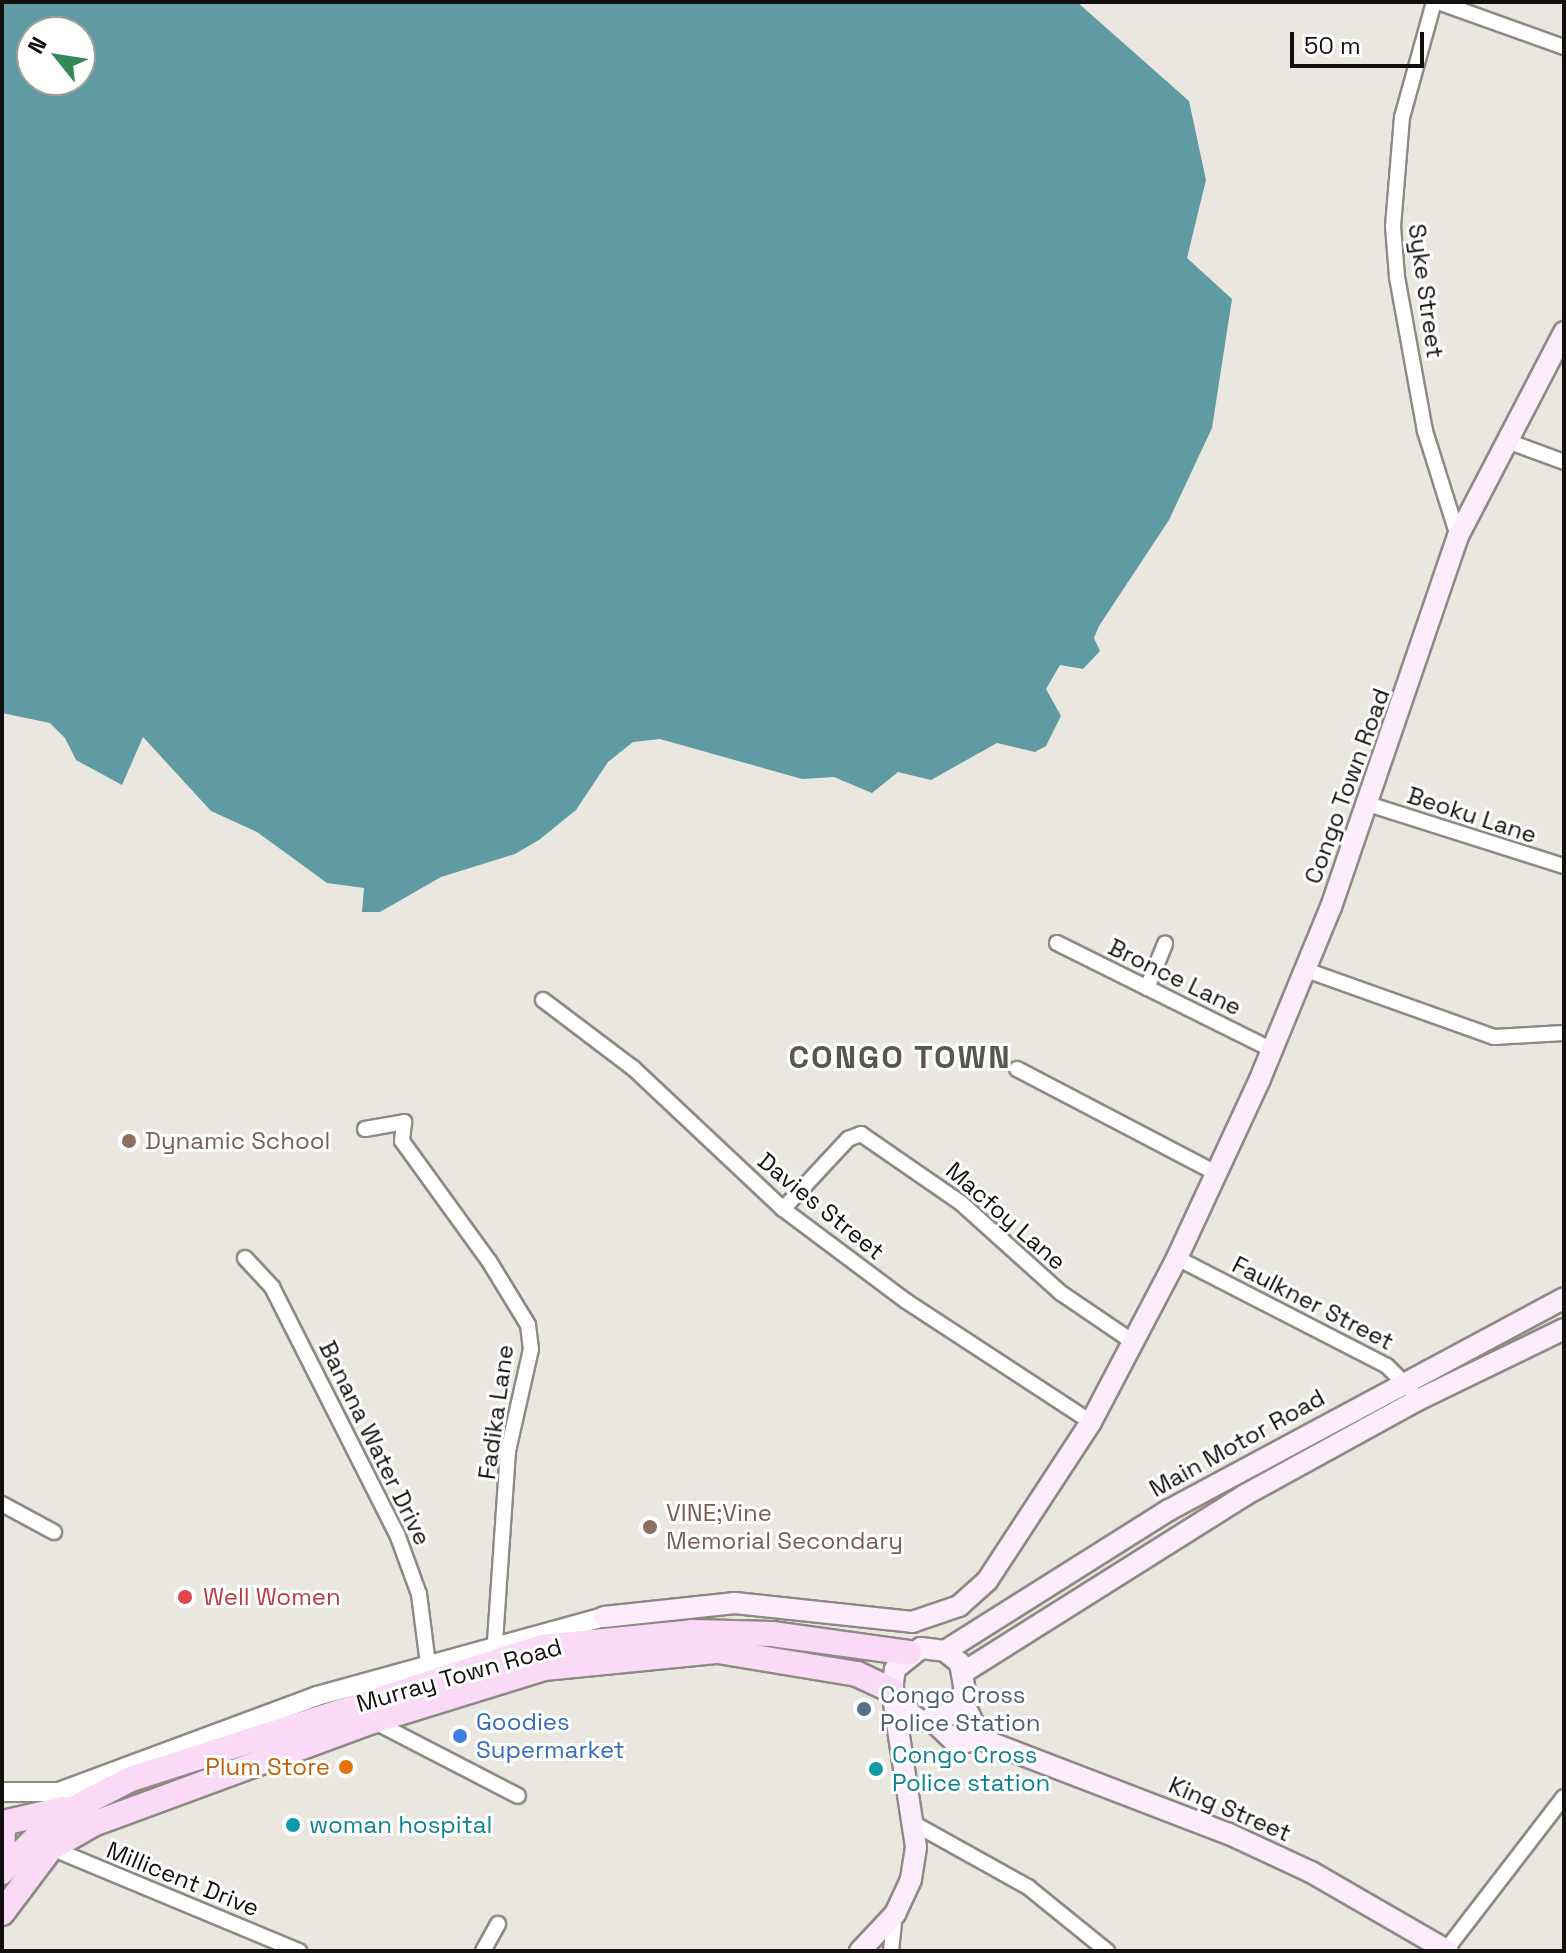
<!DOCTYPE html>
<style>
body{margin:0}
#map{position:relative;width:1566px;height:1953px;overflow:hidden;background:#eae7e1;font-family:"Space Grotesk",sans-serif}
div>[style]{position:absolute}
.water>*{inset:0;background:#609aa2}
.roads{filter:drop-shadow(2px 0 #8d8a84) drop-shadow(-2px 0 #8d8a84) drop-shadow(0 2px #8d8a84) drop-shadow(0 -2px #8d8a84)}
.minor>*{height:14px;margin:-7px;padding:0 7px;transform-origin:7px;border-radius:7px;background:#fff}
.tertiary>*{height:18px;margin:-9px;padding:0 9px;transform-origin:9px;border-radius:9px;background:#fff}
.secondary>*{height:20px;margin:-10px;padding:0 10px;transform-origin:10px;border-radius:10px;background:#fdecfc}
.primary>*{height:24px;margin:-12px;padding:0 12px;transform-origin:12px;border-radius:12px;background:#fbdaf8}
.dots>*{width:22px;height:22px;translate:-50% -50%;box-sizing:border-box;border:4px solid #fff;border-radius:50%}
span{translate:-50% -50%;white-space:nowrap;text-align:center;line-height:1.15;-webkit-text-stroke:6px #fff;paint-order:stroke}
.street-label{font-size:24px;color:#11100e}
.education-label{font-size:24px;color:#785e54}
.left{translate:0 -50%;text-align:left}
.health-label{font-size:24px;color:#be3a42}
.service-label{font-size:24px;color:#4e5e75}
.shop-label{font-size:24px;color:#366cbe}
.culture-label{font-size:24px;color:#0d838f}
.food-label{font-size:24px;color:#c56008}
.right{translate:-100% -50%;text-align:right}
.district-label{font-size:32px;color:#585651;font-weight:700;letter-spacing:2px}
.frame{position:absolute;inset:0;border:4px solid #11100e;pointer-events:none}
.north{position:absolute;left:16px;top:16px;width:80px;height:80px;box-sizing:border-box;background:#fff;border:2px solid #a09f9f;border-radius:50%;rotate:300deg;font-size:22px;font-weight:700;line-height:32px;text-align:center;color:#11100e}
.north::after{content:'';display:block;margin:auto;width:28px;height:36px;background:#34885a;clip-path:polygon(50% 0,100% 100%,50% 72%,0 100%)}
.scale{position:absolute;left:1290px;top:32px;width:134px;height:36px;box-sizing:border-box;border:4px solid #11100e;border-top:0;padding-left:10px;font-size:24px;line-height:28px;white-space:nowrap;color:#11100e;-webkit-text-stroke:6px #fff;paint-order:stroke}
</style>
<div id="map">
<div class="water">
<i style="clip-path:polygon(evenodd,2px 2px,1077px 2px,1189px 101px,1206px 180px,1187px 258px,1232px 299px,1212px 428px,1169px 520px,1099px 626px,1094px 638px,1100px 651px,1083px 669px,1060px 665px,1046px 689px,1061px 716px,1046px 746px,1035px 752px,997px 743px,931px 780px,898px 772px,872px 793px,834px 777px,802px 779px,660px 739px,633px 742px,608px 762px,576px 810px,539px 840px,515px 854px,441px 877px,380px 912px,362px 912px,364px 888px,327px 883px,257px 832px,211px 811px,143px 737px,122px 785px,76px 760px,65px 738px,50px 723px,2px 713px,2px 2px,32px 32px,80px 32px,80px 80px,32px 80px,32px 32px)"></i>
</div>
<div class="roads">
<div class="minor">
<i style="left:1434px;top:2px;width:119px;rotate:105.5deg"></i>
<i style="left:1402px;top:117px;width:109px;rotate:94.7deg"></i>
<i style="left:1393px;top:226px;width:51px;rotate:85.5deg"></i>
<i style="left:1397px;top:277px;width:157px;rotate:79.7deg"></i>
<i style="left:1425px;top:431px;width:110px;rotate:72.6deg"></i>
<i style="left:1438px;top:2px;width:134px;rotate:19.7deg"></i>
<i style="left:1510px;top:442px;width:58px;rotate:20.3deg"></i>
<i style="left:1368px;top:804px;width:206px;rotate:17.6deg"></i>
<i style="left:1057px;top:943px;width:241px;rotate:26.4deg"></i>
<i style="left:1306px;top:970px;width:200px;rotate:19.6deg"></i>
<i style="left:1494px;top:1037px;width:70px;rotate:-3.3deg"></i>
<i style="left:1147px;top:988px;width:48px;rotate:-67.8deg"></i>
<i style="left:543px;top:1000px;width:113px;rotate:37.1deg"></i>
<i style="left:633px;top:1068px;width:206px;rotate:43.2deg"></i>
<i style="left:783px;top:1209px;width:154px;rotate:36.8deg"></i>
<i style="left:906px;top:1301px;width:221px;rotate:33.2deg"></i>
<i style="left:1017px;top:1069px;width:225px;rotate:27.6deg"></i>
<i style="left:365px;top:1129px;width:40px;rotate:-10deg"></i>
<i style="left:404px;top:1122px;width:19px;rotate:96deg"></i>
<i style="left:402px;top:1141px;width:148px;rotate:54.1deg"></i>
<i style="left:489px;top:1261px;width:75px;rotate:58.6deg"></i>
<i style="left:528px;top:1325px;width:24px;rotate:83deg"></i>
<i style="left:531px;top:1349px;width:105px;rotate:102.7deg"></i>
<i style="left:508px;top:1451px;width:193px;rotate:93.9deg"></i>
<i style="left:783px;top:1209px;width:96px;rotate:-47.1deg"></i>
<i style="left:848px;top:1139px;width:14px;rotate:-21deg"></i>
<i style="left:861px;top:1134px;width:121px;rotate:34.6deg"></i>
<i style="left:961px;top:1203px;width:135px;rotate:42deg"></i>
<i style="left:1061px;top:1293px;width:87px;rotate:34.2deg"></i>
<i style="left:245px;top:1258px;width:40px;rotate:47deg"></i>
<i style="left:272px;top:1287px;width:277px;rotate:63.2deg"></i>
<i style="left:397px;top:1534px;width:64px;rotate:69.9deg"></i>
<i style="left:419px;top:1594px;width:71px;rotate:82.7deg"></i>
<i style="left:1177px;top:1258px;width:236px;rotate:27.2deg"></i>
<i style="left:1387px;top:1366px;width:34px;rotate:45deg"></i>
<i style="left:2px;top:1504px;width:59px;rotate:28.3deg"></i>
<i style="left:373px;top:1721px;width:163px;rotate:27.3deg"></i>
<i style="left:913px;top:1823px;width:132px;rotate:29.1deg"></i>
<i style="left:1028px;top:1887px;width:102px;rotate:39deg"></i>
<i style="left:51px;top:1848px;width:269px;rotate:22.6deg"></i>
<i style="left:1446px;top:1950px;width:193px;rotate:-52.4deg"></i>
<i style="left:483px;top:1951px;width:31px;rotate:-61deg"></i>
<i style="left:891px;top:1951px;width:37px;rotate:-84deg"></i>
</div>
<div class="tertiary">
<i style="left:2px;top:1792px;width:57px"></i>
<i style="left:59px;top:1792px;width:275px;rotate:-20.4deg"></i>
<i style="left:317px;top:1696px;width:298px;rotate:-15.4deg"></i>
</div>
<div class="secondary">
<i style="left:604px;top:1617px;width:132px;rotate:-6.1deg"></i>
<i style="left:735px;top:1603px;width:178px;rotate:6.1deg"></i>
<i style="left:912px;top:1622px;width:50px;rotate:-18.8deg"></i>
<i style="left:959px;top:1606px;width:38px;rotate:-42deg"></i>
<i style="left:987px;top:1581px;width:190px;rotate:-56.8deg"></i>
<i style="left:1091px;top:1422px;width:185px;rotate:-62.3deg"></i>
<i style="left:1177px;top:1258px;width:197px;rotate:-65.1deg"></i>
<i style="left:1260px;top:1079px;width:186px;rotate:-67.6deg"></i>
<i style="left:1331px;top:907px;width:392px;rotate:-71.1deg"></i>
<i style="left:1458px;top:536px;width:230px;rotate:-62.5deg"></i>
<i style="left:945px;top:1651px;width:265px;rotate:-32.2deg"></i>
<i style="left:1169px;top:1510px;width:448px;rotate:-28.2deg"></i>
<i style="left:964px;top:1672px;width:332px;rotate:-32.2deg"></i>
<i style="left:1245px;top:1495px;width:195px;rotate:-28.8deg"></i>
<i style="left:1416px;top:1401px;width:165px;rotate:-25.9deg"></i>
<i style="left:962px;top:1700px;width:43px;rotate:64deg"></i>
<i style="left:933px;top:1721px;width:33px;rotate:44deg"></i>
<i style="left:957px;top:1744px;width:25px;rotate:-12deg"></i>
<i style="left:981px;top:1739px;width:266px;rotate:21deg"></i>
<i style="left:1229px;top:1834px;width:90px;rotate:24.9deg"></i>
<i style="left:1311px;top:1872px;width:158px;rotate:30deg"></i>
<i style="left:860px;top:1951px;width:51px;rotate:-46.6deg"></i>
<i style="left:895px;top:1914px;width:38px;rotate:-65deg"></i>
<i style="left:911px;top:1879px;width:32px;rotate:-81deg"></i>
<i style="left:916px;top:1847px;width:159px;rotate:-98.7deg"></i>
<i style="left:892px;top:1690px;width:21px;rotate:-82deg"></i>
<i style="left:895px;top:1669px;width:33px;rotate:-39deg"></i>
<i style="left:921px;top:1648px;width:24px;rotate:7deg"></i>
<i style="left:945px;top:1651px;width:19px;rotate:39deg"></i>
<i style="left:960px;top:1663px;width:28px;rotate:80deg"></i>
<i style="left:965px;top:1691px;width:34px;rotate:127deg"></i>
<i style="left:945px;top:1718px;width:24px;rotate:173deg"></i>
<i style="left:921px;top:1721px;width:32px;rotate:-144deg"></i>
</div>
<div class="primary">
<i style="left:2px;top:1871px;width:48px;rotate:-88.8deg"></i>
<i style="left:3px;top:1823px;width:62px;rotate:-13.1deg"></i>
<i style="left:2px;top:1872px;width:78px;rotate:-45deg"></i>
<i style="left:57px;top:1817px;width:83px;rotate:-27.2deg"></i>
<i style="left:131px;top:1779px;width:433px;rotate:-17.8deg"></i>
<i style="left:543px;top:1647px;width:150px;rotate:-5.7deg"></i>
<i style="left:692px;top:1632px;width:80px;rotate:1.4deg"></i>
<i style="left:772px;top:1634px;width:138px;rotate:7.9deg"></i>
<i style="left:2px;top:1913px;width:81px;rotate:-53deg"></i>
<i style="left:51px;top:1848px;width:48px;rotate:-29.7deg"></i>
<i style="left:93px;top:1824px;width:298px;rotate:-20.2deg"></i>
<i style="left:373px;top:1721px;width:179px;rotate:-17.2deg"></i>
<i style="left:544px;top:1668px;width:175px;rotate:-5.6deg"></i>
<i style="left:718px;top:1651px;width:141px;rotate:9.4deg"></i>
<i style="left:857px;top:1674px;width:38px;rotate:25deg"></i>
</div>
</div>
<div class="dots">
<i style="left:129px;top:1141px;background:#8d6e63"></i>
<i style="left:650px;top:1527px;background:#8d6e63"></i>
<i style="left:185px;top:1597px;background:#e0444e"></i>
<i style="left:864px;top:1709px;background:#5c6f8a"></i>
<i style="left:460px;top:1736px;background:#3f7fe0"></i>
<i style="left:346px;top:1767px;background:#e8710a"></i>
<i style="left:876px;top:1769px;background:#0f9aa8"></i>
<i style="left:293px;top:1825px;background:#0f9aa8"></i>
</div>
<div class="street-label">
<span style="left:1426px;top:291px;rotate:82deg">Syke Street</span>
<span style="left:1347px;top:786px;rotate:-70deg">Congo Town Road</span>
<span style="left:1472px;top:815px;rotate:18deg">Beoku Lane</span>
<span style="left:1175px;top:977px;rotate:26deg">Bronce Lane</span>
<span style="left:821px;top:1206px;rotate:39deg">Davies Street</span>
<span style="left:1006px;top:1216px;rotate:41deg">Macfoy Lane</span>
<span style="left:1313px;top:1303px;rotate:27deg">Faulkner Street</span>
<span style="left:496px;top:1412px;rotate:-82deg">Fadika Lane</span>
<span style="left:375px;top:1443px;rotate:64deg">Banana Water Drive</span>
<span style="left:1237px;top:1443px;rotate:-29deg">Main Motor Road</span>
<span style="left:459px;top:1675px;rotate:-16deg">Murray Town Road</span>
<span style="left:1230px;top:1809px;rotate:23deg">King Street</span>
<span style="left:183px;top:1879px;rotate:22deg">Millicent Drive</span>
</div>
<div class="education-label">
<span class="left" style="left:145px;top:1141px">Dynamic School</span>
<span class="left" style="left:666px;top:1527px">VINE;Vine<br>Memorial Secondary</span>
</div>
<div class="health-label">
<span class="left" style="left:203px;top:1597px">Well Women</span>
</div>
<div class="service-label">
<span class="left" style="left:880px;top:1709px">Congo Cross<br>Police Station</span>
</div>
<div class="shop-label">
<span class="left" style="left:476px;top:1736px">Goodies<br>Supermarket</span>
</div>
<div class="culture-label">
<span class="left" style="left:892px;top:1769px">Congo Cross<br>Police station</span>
<span class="left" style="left:309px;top:1825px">woman hospital</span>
</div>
<div class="food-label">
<span class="right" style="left:330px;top:1767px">Plum Store</span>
</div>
<div class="district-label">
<span style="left:900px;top:1057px">CONGO TOWN</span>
</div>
<div class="frame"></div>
<div class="north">N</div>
<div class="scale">50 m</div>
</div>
